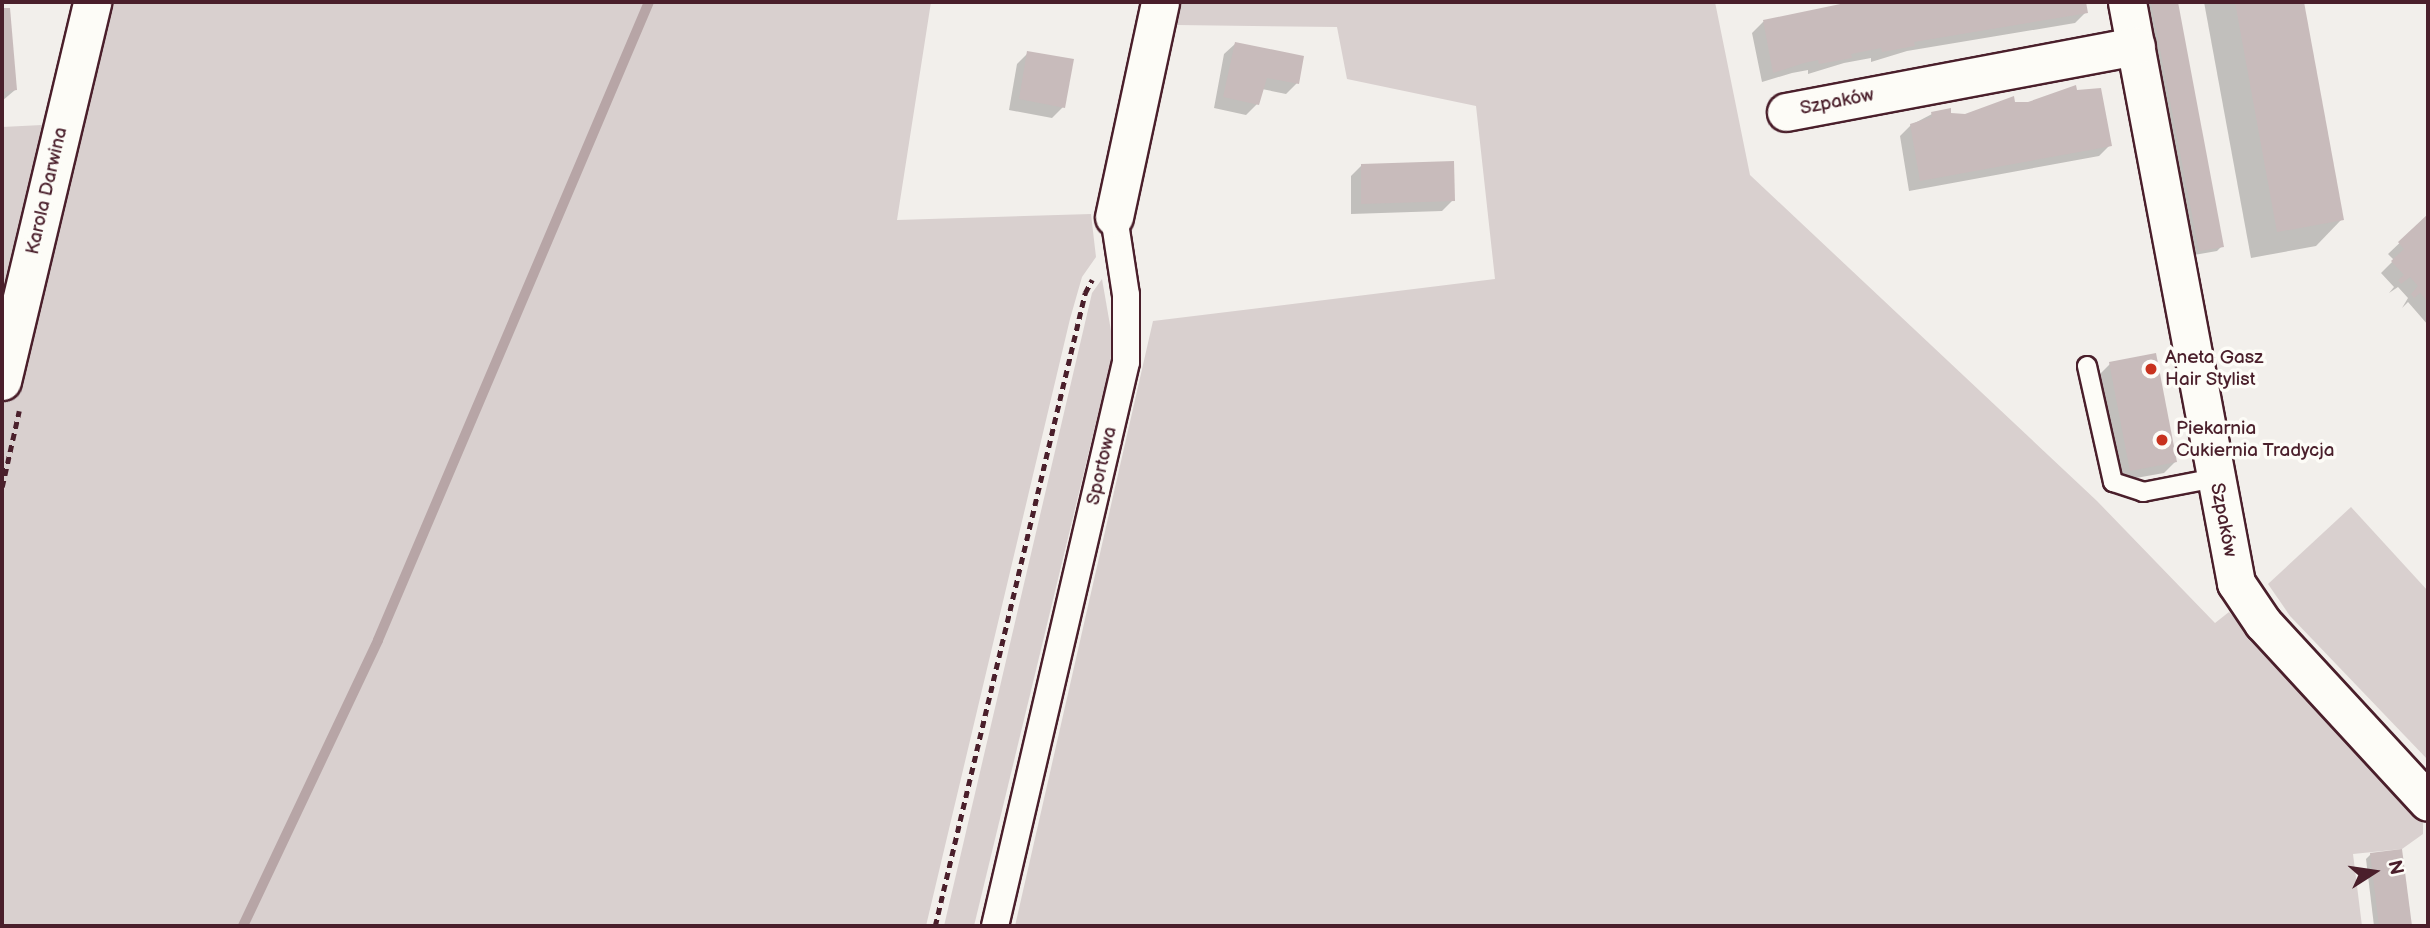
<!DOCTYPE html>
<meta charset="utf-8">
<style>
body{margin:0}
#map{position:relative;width:2430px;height:928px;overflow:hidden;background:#f2efeb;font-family:"Balsamiq Sans",sans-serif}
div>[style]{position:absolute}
.green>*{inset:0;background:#d9d0cf}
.shadow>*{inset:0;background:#0003}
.stream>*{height:10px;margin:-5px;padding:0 5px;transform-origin:5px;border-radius:5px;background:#b7a5a6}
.building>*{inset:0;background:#c8bbbb}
.path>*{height:4.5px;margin-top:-2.25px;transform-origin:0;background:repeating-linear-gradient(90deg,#4a1f2b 0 7px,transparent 0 12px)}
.roads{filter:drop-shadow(2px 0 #4a1f2b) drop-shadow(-2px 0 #4a1f2b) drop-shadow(0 2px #4a1f2b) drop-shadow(0 -2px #4a1f2b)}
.service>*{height:18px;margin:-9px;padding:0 9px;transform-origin:9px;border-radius:9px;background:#fdfcf7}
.pedestrian>*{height:26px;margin:-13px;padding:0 13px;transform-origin:13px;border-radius:13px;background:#fdfcf7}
.minor>*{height:37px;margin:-18.5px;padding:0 18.5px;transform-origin:18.5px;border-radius:18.5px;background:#fdfcf7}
.dots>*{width:19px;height:19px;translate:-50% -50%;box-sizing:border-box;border:4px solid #fdfcf7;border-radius:50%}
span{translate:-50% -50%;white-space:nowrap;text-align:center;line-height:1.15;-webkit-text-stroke:7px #fdfcf7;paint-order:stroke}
.street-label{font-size:19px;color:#4a1f2b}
.poi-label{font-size:19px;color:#4a1f2b}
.left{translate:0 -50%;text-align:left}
.frame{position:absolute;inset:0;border:4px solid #4a1f2b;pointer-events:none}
.north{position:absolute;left:2339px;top:837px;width:70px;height:70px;-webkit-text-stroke:5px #fdfcf7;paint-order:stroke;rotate:78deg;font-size:19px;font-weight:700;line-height:28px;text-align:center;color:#4a1f2b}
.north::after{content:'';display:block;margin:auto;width:24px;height:32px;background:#4a1f2b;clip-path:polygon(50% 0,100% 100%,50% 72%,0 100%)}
</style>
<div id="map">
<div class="green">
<i style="clip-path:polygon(72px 2px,931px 2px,897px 220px,1091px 214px,1096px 257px,1082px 277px,1070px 319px,926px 926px,2px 926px,2px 127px,42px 125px)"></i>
<i style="clip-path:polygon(1182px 2px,1715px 2px,1750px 175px,2097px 501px,2215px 623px,2229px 612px,2423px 823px,2423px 834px,2402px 849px,2353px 854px,2362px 926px,1015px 926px,1153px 321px,1495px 279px,1476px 106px,1347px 79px,1337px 27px,1177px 25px)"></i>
<i style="clip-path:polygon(1102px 279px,1114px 348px,974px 926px,944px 926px,1092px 293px)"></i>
<i style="clip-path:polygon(2351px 507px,2428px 591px,2428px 760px,2290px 616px,2268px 584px)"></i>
</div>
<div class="shadow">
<i style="clip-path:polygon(1869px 2px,2084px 2px,2086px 12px,2075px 23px,1907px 51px,1871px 62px,1871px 58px,1844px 63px,1808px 74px,1808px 70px,1792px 73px,1762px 82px,1752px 33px,1763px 22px)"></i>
<i style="clip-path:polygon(2146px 2px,2176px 2px,2222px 246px,2217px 251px,2194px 255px)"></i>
<i style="clip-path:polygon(2204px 2px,2302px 2px,2342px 219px,2316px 246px,2251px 258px)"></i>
<i style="clip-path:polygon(8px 9px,15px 90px,2px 101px,2px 10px)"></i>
<i style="clip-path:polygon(1235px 44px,1297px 83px,1286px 94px,1262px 89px,1257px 104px,1246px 115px,1214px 108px,1224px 54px)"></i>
<i style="clip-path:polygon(1028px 53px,1063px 107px,1052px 118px,1009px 110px,1017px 64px)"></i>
<i style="clip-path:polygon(2013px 103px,2028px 104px,2110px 145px,2099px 156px,1909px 191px,1900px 136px,1911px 125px,1932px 114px,1966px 115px)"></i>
<i style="clip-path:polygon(1362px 165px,1453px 200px,1442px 211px,1351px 214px,1351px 176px)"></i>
<i style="clip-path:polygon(2428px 216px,2428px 325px,2408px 302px,2402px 308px,2408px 298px,2398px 287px,2389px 293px,2394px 287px,2381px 273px,2394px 260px,2388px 254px)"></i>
<i style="clip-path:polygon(2110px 364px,2175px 462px,2164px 473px,2119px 481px,2099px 375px)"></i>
<i style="clip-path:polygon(2400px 851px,2410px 926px,2374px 926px,2366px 859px,2371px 854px)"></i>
</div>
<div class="stream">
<i style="left:243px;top:926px;width:316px;rotate:-64.7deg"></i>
<i style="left:378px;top:640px;width:693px;rotate:-66.99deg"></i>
</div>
<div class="building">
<i style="clip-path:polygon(1850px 2px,2086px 2px,2088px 13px,1914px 42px,1915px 46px,1882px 52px,1881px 48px,1851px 54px,1852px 58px,1819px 64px,1818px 60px,1804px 63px,1773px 73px,1763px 20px)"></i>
<i style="clip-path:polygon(2151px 2px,2178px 2px,2224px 247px,2199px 251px)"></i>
<i style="clip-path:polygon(2235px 2px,2304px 2px,2344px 220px,2277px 232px)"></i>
<i style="clip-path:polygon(2px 8px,10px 8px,17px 90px,2px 92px)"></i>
<i style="clip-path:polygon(1235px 42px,1304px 56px,1299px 84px,1267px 78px,1259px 105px,1223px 97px)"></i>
<i style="clip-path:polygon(1027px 51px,1074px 59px,1065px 108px,1019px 99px)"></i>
<i style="clip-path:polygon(2076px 85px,2077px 90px,2101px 88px,2112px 146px,1920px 181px,1910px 124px,1932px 117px,1931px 112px,1951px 108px,1951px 113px,1965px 114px,2014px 96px,2015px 102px,2028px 102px)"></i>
<i style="clip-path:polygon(1454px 161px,1455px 201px,1361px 204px,1361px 164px)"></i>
<i style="clip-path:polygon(2428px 214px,2428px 302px,2420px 293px,2414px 298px,2411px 294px,2418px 286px,2410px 277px,2401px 284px,2398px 280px,2404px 275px,2391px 261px,2404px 249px,2398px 242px)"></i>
<i style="clip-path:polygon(2156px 353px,2177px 462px,2130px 471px,2109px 362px)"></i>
<i style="clip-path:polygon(2402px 849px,2412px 926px,2379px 926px,2370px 853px)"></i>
</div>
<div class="path">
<i style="left:2px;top:487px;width:78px;rotate:-77.4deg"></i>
<i style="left:935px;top:926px;width:651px;rotate:-76.67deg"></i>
<i style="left:1085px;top:293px;width:15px;rotate:-62deg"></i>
</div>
<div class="roads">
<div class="service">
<i style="left:2087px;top:366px;width:119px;rotate:77.4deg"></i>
<i style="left:2113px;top:482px;width:32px;rotate:18deg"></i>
<i style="left:2143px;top:492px;width:73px;rotate:-11deg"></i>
</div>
<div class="pedestrian">
<i style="left:995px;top:926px;width:579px;rotate:-76.92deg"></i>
<i style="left:1126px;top:362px;width:67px;rotate:-90deg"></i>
<i style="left:1126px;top:295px;width:79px;rotate:-98.7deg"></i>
</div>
<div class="minor">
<i style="left:2127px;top:2px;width:591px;rotate:79.37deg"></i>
<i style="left:2236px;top:583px;width:48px;rotate:56deg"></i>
<i style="left:2263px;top:623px;width:243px;rotate:47.3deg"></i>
<i style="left:1786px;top:112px;width:356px;rotate:-10.7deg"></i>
<i style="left:1114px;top:217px;width:220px;rotate:-77.9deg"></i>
<i style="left:2px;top:381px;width:390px;rotate:-76.6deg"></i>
</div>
</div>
<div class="dots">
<i style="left:2151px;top:369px;background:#c8321e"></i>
<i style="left:2162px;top:440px;background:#c8321e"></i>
</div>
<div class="street-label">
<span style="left:1837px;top:102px;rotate:-11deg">Szpaków</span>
<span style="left:47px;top:191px;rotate:-77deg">Karola Darwina</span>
<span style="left:1102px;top:466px;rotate:-77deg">Sportowa</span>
<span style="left:2223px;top:520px;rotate:79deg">Szpaków</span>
</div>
<div class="poi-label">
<span class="left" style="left:2165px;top:369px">Aneta Gasz<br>Hair Stylist</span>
<span class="left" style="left:2176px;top:440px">Piekarnia<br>Cukiernia Tradycja</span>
</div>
<div class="frame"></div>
<div class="north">N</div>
</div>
